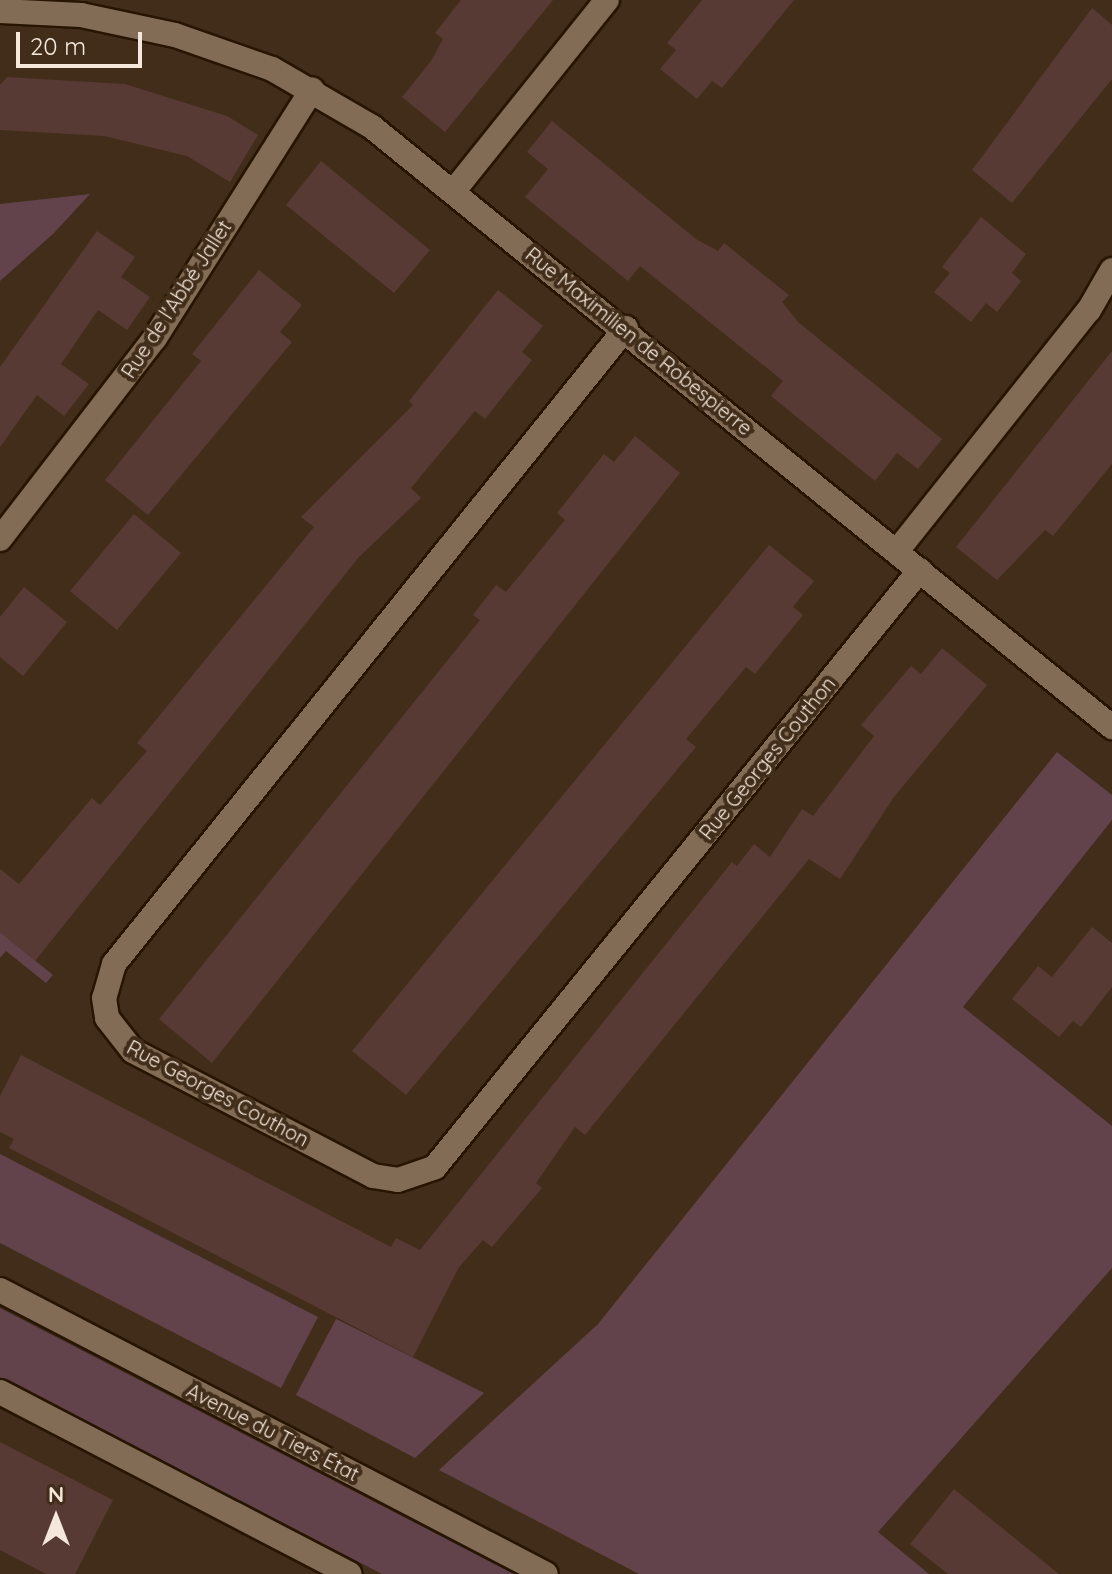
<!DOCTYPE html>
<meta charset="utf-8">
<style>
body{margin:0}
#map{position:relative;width:1112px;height:1574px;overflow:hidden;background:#412d19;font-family:Quicksand,sans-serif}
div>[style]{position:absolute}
.green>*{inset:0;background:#62434c}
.building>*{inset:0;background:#583a34}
.roads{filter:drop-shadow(2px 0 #271502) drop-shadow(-2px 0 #271502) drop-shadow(0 2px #271502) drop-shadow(0 -2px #271502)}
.minor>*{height:24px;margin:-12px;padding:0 12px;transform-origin:12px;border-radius:12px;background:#826c56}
span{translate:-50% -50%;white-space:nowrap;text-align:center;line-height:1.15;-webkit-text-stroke:8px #412d19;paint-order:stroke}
.street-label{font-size:20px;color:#f4e7db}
.north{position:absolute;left:16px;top:1478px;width:80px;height:80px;-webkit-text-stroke:6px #412d19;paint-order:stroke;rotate:0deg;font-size:22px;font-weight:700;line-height:32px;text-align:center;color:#f4e7db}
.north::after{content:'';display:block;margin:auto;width:28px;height:36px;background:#f4e7db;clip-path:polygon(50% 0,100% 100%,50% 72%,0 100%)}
.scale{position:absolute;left:16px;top:32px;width:126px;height:36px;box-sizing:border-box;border:4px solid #f4e7db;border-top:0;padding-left:10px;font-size:24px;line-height:28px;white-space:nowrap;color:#f4e7db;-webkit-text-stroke:6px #412d19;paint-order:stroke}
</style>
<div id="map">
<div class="green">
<i style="clip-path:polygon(90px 194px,54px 233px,0 281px,0 204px)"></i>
<i style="clip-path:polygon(1057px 752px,1112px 795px,1112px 820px,963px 1007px,1112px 1126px,1112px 1268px,878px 1532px,929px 1574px,639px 1574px,439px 1470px,598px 1324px)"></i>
<i style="clip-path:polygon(0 932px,53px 975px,46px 983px,6px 951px,0 958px)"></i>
<i style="clip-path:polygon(0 1154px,318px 1317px,281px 1388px,0 1243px)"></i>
<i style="clip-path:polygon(0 1308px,514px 1574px,382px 1574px,0 1377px)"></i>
<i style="clip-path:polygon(336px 1319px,484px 1393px,415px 1458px,296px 1395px)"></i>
</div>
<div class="building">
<i style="clip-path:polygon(461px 0,553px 0,445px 132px,402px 97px,431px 61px,443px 39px,435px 33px)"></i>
<i style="clip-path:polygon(702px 0,794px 0,722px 88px,712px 81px,697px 99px,660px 69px,676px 50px,667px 43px)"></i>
<i style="clip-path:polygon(1092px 8px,1112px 25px,1112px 79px,1012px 203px,972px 170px)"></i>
<i style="clip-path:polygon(7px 77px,125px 84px,227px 116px,258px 135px,230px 182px,187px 156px,104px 136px,0 130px,0 85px)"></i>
<i style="clip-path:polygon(552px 121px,696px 239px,718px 251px,724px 243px,789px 295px,782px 302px,798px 322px,942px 439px,918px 469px,897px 453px,875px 481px,771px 396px,783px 381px,640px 266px,628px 281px,525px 197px,548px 169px,527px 152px)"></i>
<i style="clip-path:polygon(321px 161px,430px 250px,394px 293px,286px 205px)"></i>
<i style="clip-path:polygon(981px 217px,1026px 254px,1012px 273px,1021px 281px,997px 312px,986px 303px,971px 322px,934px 292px,950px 273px,942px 267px)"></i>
<i style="clip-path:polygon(97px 231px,135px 257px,121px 277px,150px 297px,127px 330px,98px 310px,61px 364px,89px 384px,64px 416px,37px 395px,0 447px,0 367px)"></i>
<i style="clip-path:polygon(259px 270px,302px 305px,280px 332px,292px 342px,148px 515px,105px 480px,201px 361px,192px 354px)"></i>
<i style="clip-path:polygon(498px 290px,543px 326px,522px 352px,532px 360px,485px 419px,475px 411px,411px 488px,421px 498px,359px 557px,35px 961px,0 932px,0 869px,19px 884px,92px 798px,100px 805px,147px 751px,137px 743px,314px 527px,301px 517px,413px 405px,409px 401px)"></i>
<i style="clip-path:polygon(1112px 351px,1112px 464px,1053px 536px,1045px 530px,997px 580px,956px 547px)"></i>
<i style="clip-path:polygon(635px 436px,680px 473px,212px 1063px,159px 1019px,480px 620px,473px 615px,496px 585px,506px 592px,565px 520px,557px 513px,604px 454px,614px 462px)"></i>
<i style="clip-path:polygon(134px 514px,181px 553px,117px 630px,70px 591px)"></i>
<i style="clip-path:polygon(769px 545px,814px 581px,793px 607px,803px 615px,755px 674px,746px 667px,686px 739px,696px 747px,406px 1095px,352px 1051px)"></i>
<i style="clip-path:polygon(24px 587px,67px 622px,23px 676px,0 657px,0 617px)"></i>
<i style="clip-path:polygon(942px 648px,987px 685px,894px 797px,840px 879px,809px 859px,585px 1135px,575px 1127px,536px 1183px,542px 1188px,492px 1247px,483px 1240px,459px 1267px,413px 1357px,9px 1148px,14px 1139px,0 1132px,0 1096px,21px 1055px,391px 1247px,396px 1238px,420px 1250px,732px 862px,737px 866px,754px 844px,770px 857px,802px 809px,813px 816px,874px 736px,861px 725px,911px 666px,921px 674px)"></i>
<i style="clip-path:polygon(1092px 927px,1112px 943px,1112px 987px,1081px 1027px,1073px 1021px,1059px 1037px,1012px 999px,1038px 966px,1052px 977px)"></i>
<i style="clip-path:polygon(0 1442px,113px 1500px,75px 1574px,46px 1574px,0 1550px)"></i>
<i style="clip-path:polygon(954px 1489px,1059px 1574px,948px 1574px,910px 1544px)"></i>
</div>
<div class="roads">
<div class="minor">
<i style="left:0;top:11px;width:81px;rotate:2.8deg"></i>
<i style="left:81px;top:15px;width:96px;rotate:12deg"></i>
<i style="left:175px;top:35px;width:103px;rotate:19.3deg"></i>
<i style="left:272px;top:69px;width:116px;rotate:30.1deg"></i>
<i style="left:372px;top:127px;width:953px;rotate:39.04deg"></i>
<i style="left:453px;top:192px;width:246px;rotate:-51.3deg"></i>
<i style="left:626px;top:328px;width:816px;rotate:128.84deg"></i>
<i style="left:114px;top:964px;width:35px;rotate:106deg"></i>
<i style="left:104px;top:998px;width:20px;rotate:81deg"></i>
<i style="left:107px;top:1018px;width:42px;rotate:51.8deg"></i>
<i style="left:133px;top:1051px;width:271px;rotate:27.5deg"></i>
<i style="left:373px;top:1176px;width:25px;rotate:9deg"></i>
<i style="left:398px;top:1180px;width:39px;rotate:-19deg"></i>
<i style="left:435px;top:1167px;width:769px;rotate:-50.91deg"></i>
<i style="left:0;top:539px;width:254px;rotate:-52.4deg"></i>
<i style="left:155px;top:338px;width:294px;rotate:-57.7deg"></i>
<i style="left:897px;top:551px;width:308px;rotate:-51.5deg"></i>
<i style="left:1089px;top:310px;width:46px;rotate:-60.1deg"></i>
<i style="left:0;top:1290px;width:615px;rotate:27.48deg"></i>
<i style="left:0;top:1392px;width:394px;rotate:27.5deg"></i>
</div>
</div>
<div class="street-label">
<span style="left:176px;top:299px;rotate:-57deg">Rue de l'Abbé Jallet</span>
<span style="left:639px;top:341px;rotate:39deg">Rue Maximilien de Robespierre</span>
<span style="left:767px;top:758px;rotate:-51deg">Rue Georges Couthon</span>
<span style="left:218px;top:1093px;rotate:28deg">Rue Georges Couthon</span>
<span style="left:273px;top:1432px;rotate:27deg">Avenue du Tiers État</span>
</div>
<div class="north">N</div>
<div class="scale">20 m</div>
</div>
